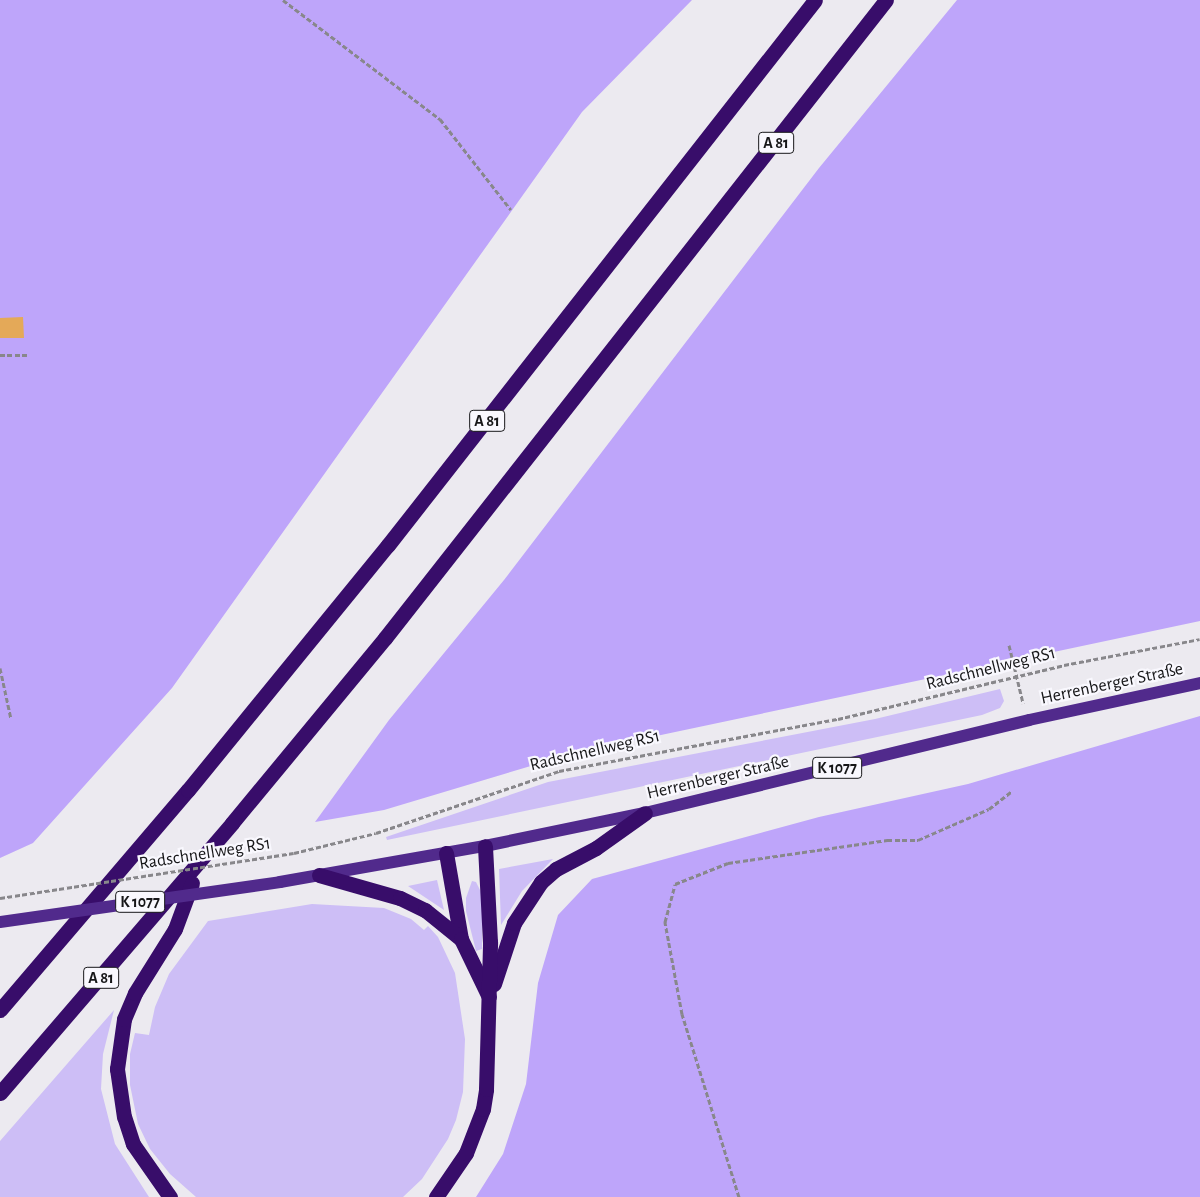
<!DOCTYPE html>
<meta charset="utf-8">
<style>
body{margin:0}
#map{position:relative;width:1200px;height:1197px;overflow:hidden;background:#eceaf0;font-family:"Alegreya Sans",sans-serif}
div>[style]{position:absolute}
.green>*{inset:0;background:#cdbef6}
.forest>*{inset:0;background:#bea5fa}
.building>*{inset:0;background:#e4a958}
.path>*{height:3px;margin-top:-1.5px;transform-origin:0;background:repeating-linear-gradient(90deg,#88878b 0 5px,transparent 0 7.5px)}
.primary>*{height:12px;margin:-6px;padding:0 6px;transform-origin:6px;border-radius:6px;background:#512a8c}
.motorway>*{height:15px;margin:-7.5px;padding:0 7.5px;transform-origin:7.5px;border-radius:7.5px;background:#380d6a}
.path-bridge>*{height:3px;margin-top:-1.5px;transform-origin:0;background:repeating-linear-gradient(90deg,#88878b 0 5px,transparent 0 7.5px)}
.primary-bridge>*{height:12px;margin:-6px;padding:0 6px;transform-origin:6px;border-radius:6px;background:#512a8c}
span{translate:-50% -50%;white-space:nowrap;text-align:center;line-height:1.15;-webkit-text-stroke:4.5px #f9f8fe;paint-order:stroke}
.shield-label span{padding:1px 4px;background:#f9f8fe;border:1px solid;border-radius:4px;-webkit-text-stroke-width:0}
.shield-label{font-size:16px;color:#171719;font-weight:700}
.street-label{font-size:18px;color:#171719}
</style>
<div id="map">
<div class="green">
<i style="clip-path:polygon(1000px 689px,1004px 701px,1000px 708px,982px 715px,387px 840px,386px 837px,548px 782px,875px 719px)"></i>
<i style="clip-path:polygon(553px 859px,522px 891px,501px 925px,499px 869px)"></i>
<i style="clip-path:polygon(437px 880px,444px 910px,408px 886px)"></i>
<i style="clip-path:polygon(472px 881px,476px 882px,481px 892px,482px 911px,482px 949px,476px 951px,466px 911px,466px 898px)"></i>
<i style="clip-path:polygon(312px 904px,384px 908px,411px 919px,424px 930px,428px 926px,438px 937px,455px 973px,465px 1039px,463px 1092px,456px 1120px,448px 1139px,422px 1179px,403px 1197px,196px 1197px,170px 1174px,150px 1149px,138px 1124px,130px 1085px,130px 1054px,135px 1033px,149px 1035px,155px 1007px,169px 974px,208px 921px)"></i>
<i style="clip-path:polygon(114px 1010px,103px 1054px,101px 1089px,115px 1144px,149px 1197px,0 1197px,0 1141px)"></i>
</div>
<div class="forest">
<i style="clip-path:polygon(0 0,692px 0,582px 112px,172px 688px,33px 843px,0 858px)"></i>
<i style="clip-path:polygon(957px 0,1200px 0,1200px 621px,571px 754px,384px 810px,315px 822px,389px 720px,504px 580px,819px 168px)"></i>
<i style="clip-path:polygon(1200px 716px,1200px 1197px,476px 1197px,503px 1154px,526px 1084px,538px 983px,558px 915px,592px 879px,819px 817px,968px 784px)"></i>
</div>
<div class="building">
<i style="clip-path:polygon(23px 317px,24px 338px,0 338px,0 318px)"></i>
</div>
<div class="path">
<i style="left:283px;top:0;width:197px;rotate:37.2deg"></i>
<i style="left:440px;top:119px;width:115px;rotate:52deg"></i>
<i style="left:0;top:355px;width:29px"></i>
<i style="left:1009px;top:645px;width:60px;rotate:76.4deg"></i>
<i style="left:0;top:668px;width:52px;rotate:77.8deg"></i>
<i style="left:294px;top:853px;width:84px;rotate:-13.7deg"></i>
<i style="left:376px;top:833px;width:193px;rotate:-18.7deg"></i>
<i style="left:559px;top:771px;width:284px;rotate:-10.6deg"></i>
<i style="left:838px;top:719px;width:232px;rotate:-13.4deg"></i>
<i style="left:1064px;top:665px;width:138px;rotate:-10.8deg"></i>
<i style="left:739px;top:1197px;width:192px;rotate:-107.3deg"></i>
<i style="left:682px;top:1014px;width:94px;rotate:-100.5deg"></i>
<i style="left:665px;top:922px;width:39px;rotate:-75deg"></i>
<i style="left:675px;top:884px;width:57px;rotate:-21.6deg"></i>
<i style="left:728px;top:863px;width:161px;rotate:-8.2deg"></i>
<i style="left:887px;top:840px;width:31px"></i>
<i style="left:918px;top:840px;width:77px;rotate:-23.6deg"></i>
<i style="left:989px;top:809px;width:28px;rotate:-38deg"></i>
</div>
<div class="primary">
<i style="left:280px;top:882px;width:208px;rotate:-10deg"></i>
<i style="left:485px;top:846px;width:163px;rotate:-11.7deg"></i>
<i style="left:645px;top:813px;width:395px;rotate:-13.6deg"></i>
<i style="left:1029px;top:720px;width:175px;rotate:-12.2deg"></i>
</div>
<div class="motorway">
<i style="left:446px;top:853px;width:87px;rotate:80.1deg"></i>
<i style="left:319px;top:875px;width:84px;rotate:15.9deg"></i>
<i style="left:400px;top:898px;width:28px;rotate:26deg"></i>
<i style="left:425px;top:910px;width:46px;rotate:38.9deg"></i>
<i style="left:461px;top:939px;width:64px;rotate:64.2deg"></i>
<i style="left:494px;top:984px;width:64px;rotate:-71.8deg"></i>
<i style="left:514px;top:923px;width:49px;rotate:-56.6deg"></i>
<i style="left:541px;top:882px;width:20px;rotate:-41deg"></i>
<i style="left:556px;top:869px;width:45px;rotate:-27.7deg"></i>
<i style="left:596px;top:848px;width:60px;rotate:-35.5deg"></i>
<i style="left:0;top:1010px;width:289px;rotate:-49.5deg"></i>
<i style="left:188px;top:790px;width:316px;rotate:-50.8deg"></i>
<i style="left:388px;top:545px;width:692px;rotate:-51.92deg"></i>
<i style="left:0;top:1093px;width:356px;rotate:-49.3deg"></i>
<i style="left:232px;top:823px;width:240px;rotate:-50.4deg"></i>
<i style="left:385px;top:638px;width:811px;rotate:-51.86deg"></i>
<i style="left:170px;top:1197px;width:65px;rotate:-124.9deg"></i>
<i style="left:133px;top:1144px;width:28px;rotate:-108deg"></i>
<i style="left:124px;top:1117px;width:49px;rotate:-98.3deg"></i>
<i style="left:117px;top:1069px;width:50px;rotate:-82deg"></i>
<i style="left:124px;top:1019px;width:28px;rotate:-67deg"></i>
<i style="left:135px;top:993px;width:75px;rotate:-58deg"></i>
<i style="left:175px;top:929px;width:49px;rotate:-69.7deg"></i>
<i style="left:436px;top:1197px;width:53px;rotate:-55.7deg"></i>
<i style="left:466px;top:1153px;width:47px;rotate:-68.9deg"></i>
<i style="left:483px;top:1109px;width:20px;rotate:-81deg"></i>
<i style="left:486px;top:1089px;width:147px;rotate:-88.4deg"></i>
<i style="left:490px;top:942px;width:96px;rotate:-93deg"></i>
</div>
<div class="path-bridge">
<i style="left:0;top:898px;width:297px;rotate:-8.7deg"></i>
</div>
<div class="primary-bridge">
<i style="left:0;top:922px;width:283px;rotate:-8.1deg"></i>
</div>
<div class="shield-label">
<span style="left:776px;top:143px">A 81</span>
<span style="left:487px;top:421px">A 81</span>
<span style="left:837px;top:768px">K 1077</span>
<span style="left:140px;top:902px">K 1077</span>
<span style="left:101px;top:978px">A 81</span>
</div>
<div class="street-label">
<span style="left:991px;top:669px;rotate:-14deg">Radschnellweg RS1</span>
<span style="left:1112px;top:684px;rotate:-12deg">Herrenberger Straße</span>
<span style="left:595px;top:751px;rotate:-13deg">Radschnellweg RS1</span>
<span style="left:718px;top:778px;rotate:-13deg">Herrenberger Straße</span>
<span style="left:205px;top:854px;rotate:-9deg">Radschnellweg RS1</span>
</div>
</div>
